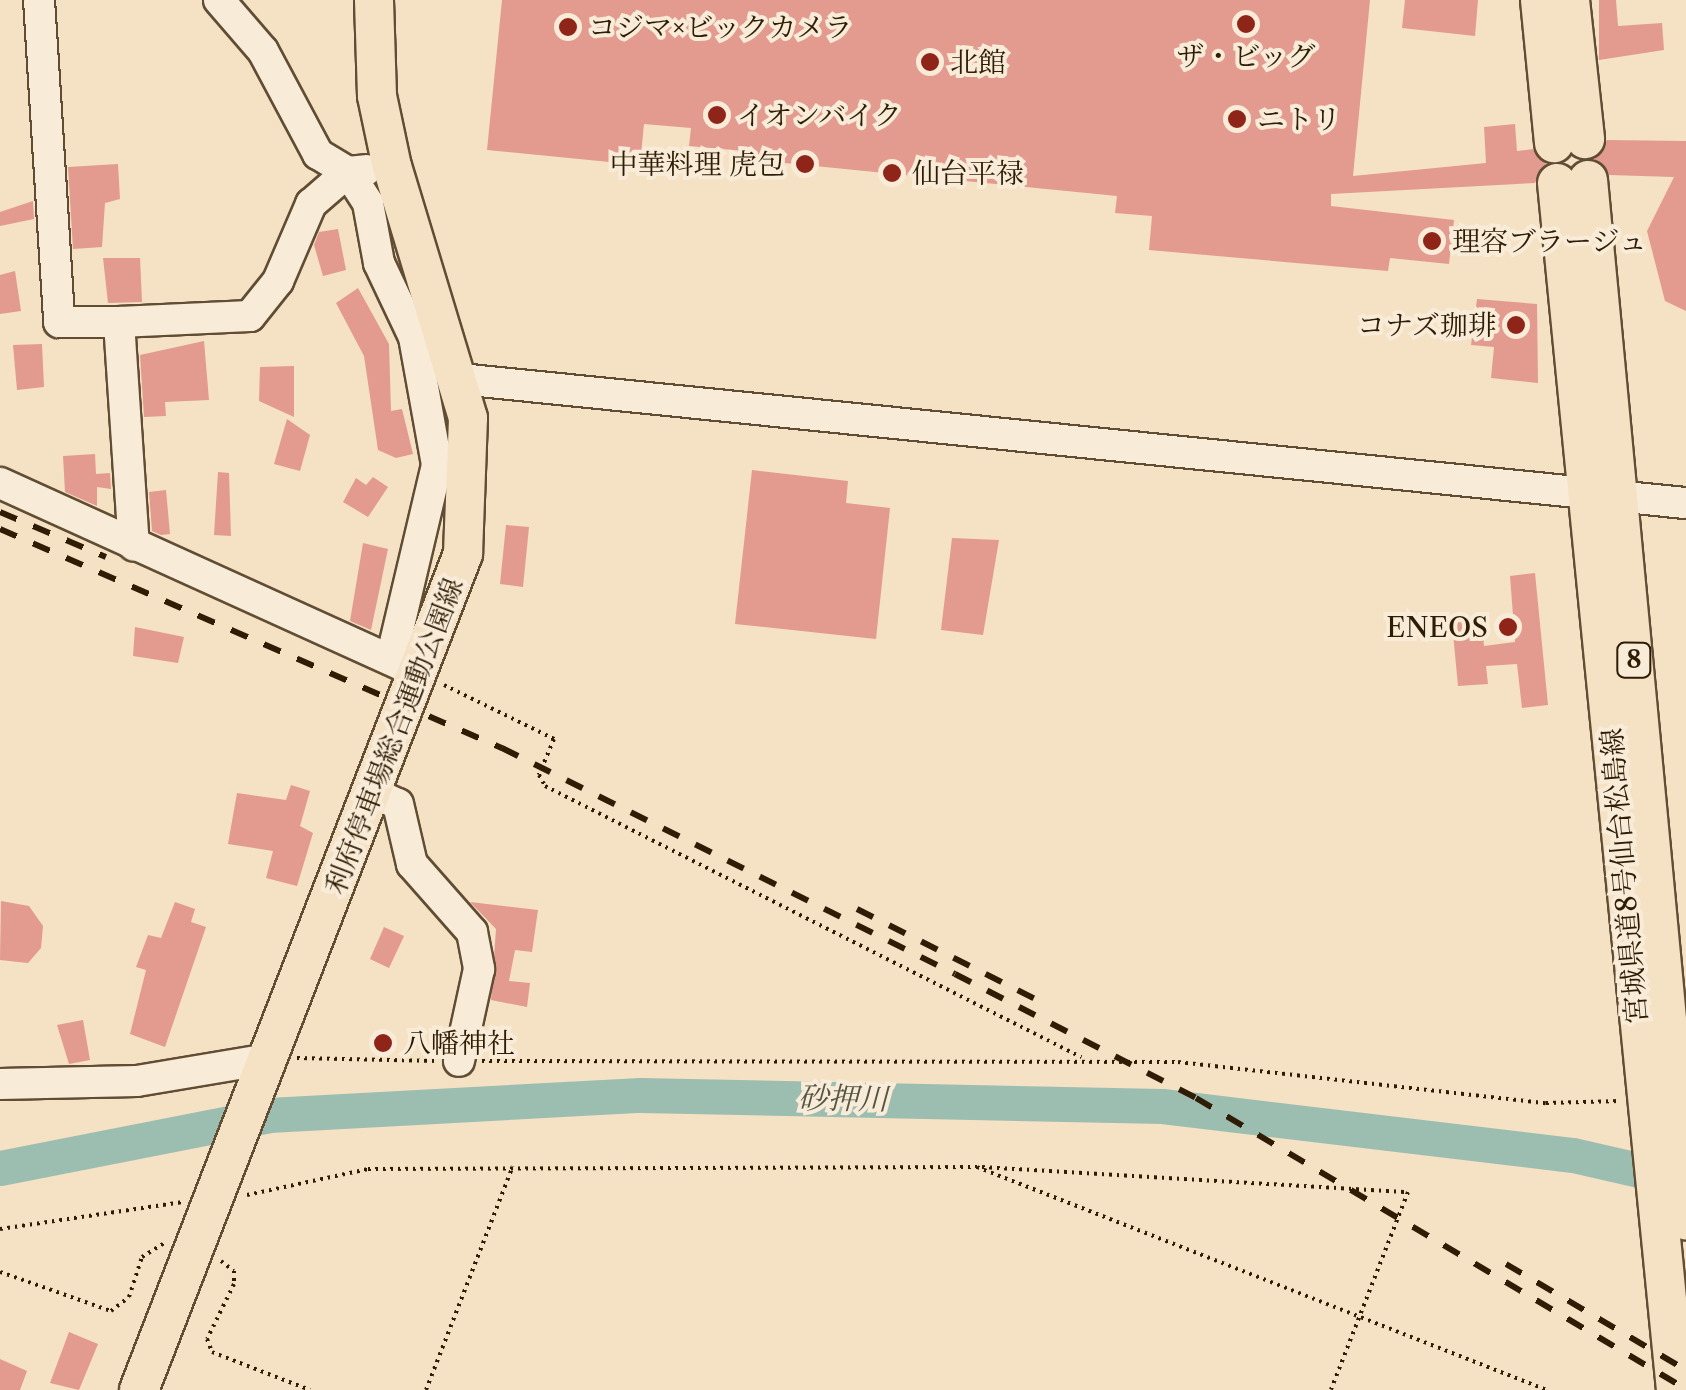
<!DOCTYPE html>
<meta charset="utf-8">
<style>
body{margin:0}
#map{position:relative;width:1686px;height:1390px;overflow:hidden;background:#f5e1c4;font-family:"Libre Caslon Text","Noto Serif JP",serif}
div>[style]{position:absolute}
.river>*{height:35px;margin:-17.5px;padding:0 17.5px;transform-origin:17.5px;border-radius:17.5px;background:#9cbeb1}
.building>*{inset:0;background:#e39b8f}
.path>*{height:4px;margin-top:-2px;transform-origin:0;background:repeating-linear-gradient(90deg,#2f1c04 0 2.5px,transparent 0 7.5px)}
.roads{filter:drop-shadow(2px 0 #604d34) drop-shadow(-2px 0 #604d34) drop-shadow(0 2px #604d34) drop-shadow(0 -2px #604d34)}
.minor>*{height:30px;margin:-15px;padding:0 15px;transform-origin:15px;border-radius:15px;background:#f8ecd9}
.major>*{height:38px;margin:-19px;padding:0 19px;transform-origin:19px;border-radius:19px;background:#f5e1c4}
.rail>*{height:6px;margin-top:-3px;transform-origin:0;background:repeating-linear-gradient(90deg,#2f1c04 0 18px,transparent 0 36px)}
.dots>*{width:28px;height:28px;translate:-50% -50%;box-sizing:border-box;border:5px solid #f8ecd9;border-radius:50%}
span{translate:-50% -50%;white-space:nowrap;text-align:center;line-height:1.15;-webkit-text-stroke:8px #f8ecd9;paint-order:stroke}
.shield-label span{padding:2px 8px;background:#f8ecd9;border:2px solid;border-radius:8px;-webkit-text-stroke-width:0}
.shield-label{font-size:25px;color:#2f1c04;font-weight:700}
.poi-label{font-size:28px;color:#2f1c04}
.left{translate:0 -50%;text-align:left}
.right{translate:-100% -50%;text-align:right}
.street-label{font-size:28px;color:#2f1c04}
.water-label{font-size:30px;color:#555541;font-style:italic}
</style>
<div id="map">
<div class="river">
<i style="left:0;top:1168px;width:274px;rotate:-11.1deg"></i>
<i style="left:269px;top:1115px;width:372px;rotate:-3.1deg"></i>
<i style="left:640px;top:1095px;width:522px;rotate:1.21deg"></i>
<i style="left:1162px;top:1106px;width:414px;rotate:6.8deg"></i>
<i style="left:1573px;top:1155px;width:112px;rotate:12.9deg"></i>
</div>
<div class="building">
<i style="clip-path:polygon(502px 0,1370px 0,1353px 176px,1486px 163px,1484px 127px,1515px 124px,1517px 151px,1533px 149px,1546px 164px,1535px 183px,1331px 194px,1331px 206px,1454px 220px,1449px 264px,1390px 258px,1388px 271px,1149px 250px,1152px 216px,1115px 213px,1117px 196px,744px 159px,744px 151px,689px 146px,691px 128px,644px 124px,640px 165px,487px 150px)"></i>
<i style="clip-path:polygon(1405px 0,1478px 0,1475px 36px,1402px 28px)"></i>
<i style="clip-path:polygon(1599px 0,1616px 0,1618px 26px,1662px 23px,1664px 50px,1599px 60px)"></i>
<i style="clip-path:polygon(1607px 140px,1686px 141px,1686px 311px,1665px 301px,1647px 231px,1674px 177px,1609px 175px,1594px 159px)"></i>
<i style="clip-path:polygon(118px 164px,120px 199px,105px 203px,102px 247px,73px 249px,68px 167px)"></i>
<i style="clip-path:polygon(33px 201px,34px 219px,0 226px,0 212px)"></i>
<i style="clip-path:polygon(338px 229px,346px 270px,323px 276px,314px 245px,319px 232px)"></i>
<i style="clip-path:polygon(103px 258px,140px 258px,142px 302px,108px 303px)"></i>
<i style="clip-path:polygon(15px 271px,21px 311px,0 314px,0 275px)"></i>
<i style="clip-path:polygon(358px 288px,389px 344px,391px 411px,402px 409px,413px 454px,396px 458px,378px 450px,364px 356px,336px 303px)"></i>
<i style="clip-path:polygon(1477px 299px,1537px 304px,1538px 383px,1491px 378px,1494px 347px,1471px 345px)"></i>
<i style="clip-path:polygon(204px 341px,209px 400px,165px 402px,166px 416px,144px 417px,140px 355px)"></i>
<i style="clip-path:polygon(42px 344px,44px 387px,17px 390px,13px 345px)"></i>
<i style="clip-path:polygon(294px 366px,294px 417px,259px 401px,260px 367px)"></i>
<i style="clip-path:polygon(287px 419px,310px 435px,300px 471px,274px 464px)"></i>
<i style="clip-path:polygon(95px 454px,96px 474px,110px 473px,111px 489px,97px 487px,97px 506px,65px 492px,63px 456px)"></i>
<i style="clip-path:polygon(752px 470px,848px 481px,846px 503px,890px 508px,876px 639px,735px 624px)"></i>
<i style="clip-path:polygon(218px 472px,229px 473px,231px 536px,214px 535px)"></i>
<i style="clip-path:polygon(373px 477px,388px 487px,368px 517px,343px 502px,356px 478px,366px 485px)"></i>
<i style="clip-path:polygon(166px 490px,170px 534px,161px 535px,152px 531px,149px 492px)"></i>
<i style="clip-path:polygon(506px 525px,529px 527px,523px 587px,500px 584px)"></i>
<i style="clip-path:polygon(952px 538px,999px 540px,983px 635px,941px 630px)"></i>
<i style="clip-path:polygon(363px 543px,388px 549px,371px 630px,350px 621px)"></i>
<i style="clip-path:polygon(1535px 573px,1548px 705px,1522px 708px,1517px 664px,1486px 666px,1488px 684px,1458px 686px,1452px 623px,1482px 620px,1484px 646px,1515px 642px,1510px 576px)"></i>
<i style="clip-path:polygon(135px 627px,184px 637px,178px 663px,133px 656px)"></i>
<i style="clip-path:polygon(291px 785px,310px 791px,300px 826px,313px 833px,297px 886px,266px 878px,273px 851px,228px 844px,237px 793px,286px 800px)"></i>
<i style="clip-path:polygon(1px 901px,29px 906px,43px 926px,41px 948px,28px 963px,0 960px)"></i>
<i style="clip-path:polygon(175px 902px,195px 909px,191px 922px,206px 927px,165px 1047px,130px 1034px,146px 970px,136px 967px,148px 935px,161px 938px)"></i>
<i style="clip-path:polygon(470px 902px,538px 910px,532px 952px,515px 950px,509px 981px,530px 983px,527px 1007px,491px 1000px,496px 929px)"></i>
<i style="clip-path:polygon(384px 927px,404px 936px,389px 968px,370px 959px)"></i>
<i style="clip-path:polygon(83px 1020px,90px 1060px,69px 1064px,57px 1025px)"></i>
<i style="clip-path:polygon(69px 1332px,98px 1344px,79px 1390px,50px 1383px)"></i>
<i style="clip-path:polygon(0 1359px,27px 1371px,20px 1390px,0 1390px)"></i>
</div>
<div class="path">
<i style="left:444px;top:685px;width:123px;rotate:26.1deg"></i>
<i style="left:554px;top:739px;width:39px;rotate:113deg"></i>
<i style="left:539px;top:775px;width:13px;rotate:61deg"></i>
<i style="left:545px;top:786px;width:601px;rotate:26.82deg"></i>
<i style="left:297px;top:1058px;width:141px;rotate:1.2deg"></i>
<i style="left:482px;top:1061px;width:696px;rotate:0.08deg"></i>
<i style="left:1178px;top:1062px;width:370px;rotate:6.4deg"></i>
<i style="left:1546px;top:1103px;width:74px;rotate:-1.5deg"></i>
<i style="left:982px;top:1167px;width:427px;rotate:3.4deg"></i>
<i style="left:1408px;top:1192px;width:212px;rotate:111.3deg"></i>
<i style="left:247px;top:1195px;width:124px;rotate:-12.1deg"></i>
<i style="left:368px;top:1169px;width:609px;rotate:-0.19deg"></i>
<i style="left:977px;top:1167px;width:612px;rotate:21.37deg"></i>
<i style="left:0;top:1229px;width:185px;rotate:-8.4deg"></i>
<i style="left:221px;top:1261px;width:16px;rotate:38deg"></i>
<i style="left:234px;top:1271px;width:13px;rotate:90deg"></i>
<i style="left:234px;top:1284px;width:61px;rotate:116.1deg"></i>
<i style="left:207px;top:1339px;width:14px;rotate:69deg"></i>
<i style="left:212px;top:1352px;width:105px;rotate:21.2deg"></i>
<i style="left:0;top:1272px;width:118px;rotate:19.4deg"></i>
<i style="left:111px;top:1311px;width:23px;rotate:-38deg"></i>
<i style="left:129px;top:1297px;width:42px;rotate:-72deg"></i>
<i style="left:142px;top:1257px;width:28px;rotate:-32deg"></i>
<i style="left:426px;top:1390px;width:240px;rotate:-68.8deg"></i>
</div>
<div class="roads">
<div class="minor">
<i style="left:39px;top:0;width:323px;rotate:86.4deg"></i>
<i style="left:59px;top:322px;width:60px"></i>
<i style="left:119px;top:322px;width:224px;rotate:86.2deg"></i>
<i style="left:219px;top:0;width:67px;rotate:49.2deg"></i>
<i style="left:263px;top:51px;width:117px;rotate:61.9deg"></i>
<i style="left:318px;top:154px;width:35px;rotate:31deg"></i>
<i style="left:348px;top:172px;width:37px;rotate:57deg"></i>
<i style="left:368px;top:203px;width:61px;rotate:79.6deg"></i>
<i style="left:379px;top:263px;width:82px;rotate:64.7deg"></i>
<i style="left:414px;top:337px;width:130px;rotate:79.8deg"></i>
<i style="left:437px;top:465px;width:200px;rotate:103.3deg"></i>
<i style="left:119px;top:322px;width:131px;rotate:-2.6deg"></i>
<i style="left:250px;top:316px;width:45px;rotate:-51.3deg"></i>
<i style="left:278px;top:281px;width:84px;rotate:-66.8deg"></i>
<i style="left:311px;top:204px;width:49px;rotate:-40.9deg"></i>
<i style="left:348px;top:172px;width:18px;rotate:-6deg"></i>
<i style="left:460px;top:379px;width:1232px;rotate:5.78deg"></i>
<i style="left:0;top:483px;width:446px;rotate:24.4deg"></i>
<i style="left:374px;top:793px;width:26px;rotate:25deg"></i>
<i style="left:398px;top:804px;width:62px;rotate:76.9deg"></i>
<i style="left:412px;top:864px;width:91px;rotate:48.6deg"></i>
<i style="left:472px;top:932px;width:38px;rotate:79deg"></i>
<i style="left:479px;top:969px;width:94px;rotate:102.3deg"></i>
<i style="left:0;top:1084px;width:137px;rotate:-1.3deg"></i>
<i style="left:137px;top:1081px;width:133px;rotate:-9.5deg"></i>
</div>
<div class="major">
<i style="left:1540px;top:0;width:144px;rotate:84.4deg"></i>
<i style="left:1570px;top:0;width:140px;rotate:83.8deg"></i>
<i style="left:1588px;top:180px;width:1045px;rotate:84.62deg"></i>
<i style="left:1557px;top:183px;width:1213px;rotate:84.37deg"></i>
<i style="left:139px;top:1390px;width:897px;rotate:-68.82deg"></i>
<i style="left:463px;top:554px;width:136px;rotate:-87.9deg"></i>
<i style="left:468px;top:418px;width:262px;rotate:-106.8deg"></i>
<i style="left:392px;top:167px;width:73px;rotate:-101.9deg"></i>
<i style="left:377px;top:96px;width:96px;rotate:-91.8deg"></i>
</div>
</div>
<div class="rail">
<i style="left:0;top:512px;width:115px;rotate:23deg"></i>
<i style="left:0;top:529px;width:548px;rotate:23.57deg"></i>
<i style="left:502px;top:748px;width:506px;rotate:26.51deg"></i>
<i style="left:955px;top:974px;width:271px;rotate:27.2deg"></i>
<i style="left:1196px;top:1098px;width:570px;rotate:30.71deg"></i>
<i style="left:857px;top:909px;width:211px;rotate:26.8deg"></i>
<i style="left:1506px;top:1264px;width:209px;rotate:30.5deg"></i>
</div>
<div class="dots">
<i style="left:1246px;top:24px;background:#8f2418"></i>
<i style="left:568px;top:27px;background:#8f2418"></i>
<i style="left:930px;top:62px;background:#8f2418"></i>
<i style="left:717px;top:115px;background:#8f2418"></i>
<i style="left:1237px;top:119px;background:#8f2418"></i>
<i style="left:805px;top:164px;background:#8f2418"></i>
<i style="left:892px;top:173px;background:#8f2418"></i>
<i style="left:1432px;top:241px;background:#8f2418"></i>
<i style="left:1516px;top:325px;background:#8f2418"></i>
<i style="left:1508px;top:627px;background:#8f2418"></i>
<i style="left:383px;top:1043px;background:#8f2418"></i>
</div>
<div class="shield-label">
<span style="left:1634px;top:660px">8</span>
</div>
<div class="poi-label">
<span class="left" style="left:588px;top:27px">コジマ×ビックカメラ</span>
<span style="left:1246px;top:56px">ザ・ビッグ</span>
<span class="left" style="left:950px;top:62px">北館</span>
<span class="left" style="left:737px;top:115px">イオンバイク</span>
<span class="left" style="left:1257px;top:119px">ニトリ</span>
<span class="right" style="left:785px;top:164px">中華料理 虎包</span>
<span class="left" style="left:912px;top:173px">仙台平禄</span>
<span class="left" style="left:1452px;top:241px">理容ブラージュ</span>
<span class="right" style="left:1496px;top:325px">コナズ珈琲</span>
<span class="right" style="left:1488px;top:627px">ENEOS</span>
<span class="left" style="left:403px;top:1043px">八幡神社</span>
</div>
<div class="street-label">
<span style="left:394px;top:736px;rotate:-69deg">利府停車場総合運動公園線</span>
<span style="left:1624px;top:876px;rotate:-95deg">宮城県道8号仙台松島線</span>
</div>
<div class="water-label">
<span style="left:843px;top:1099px;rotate:1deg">砂押川</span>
</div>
</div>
